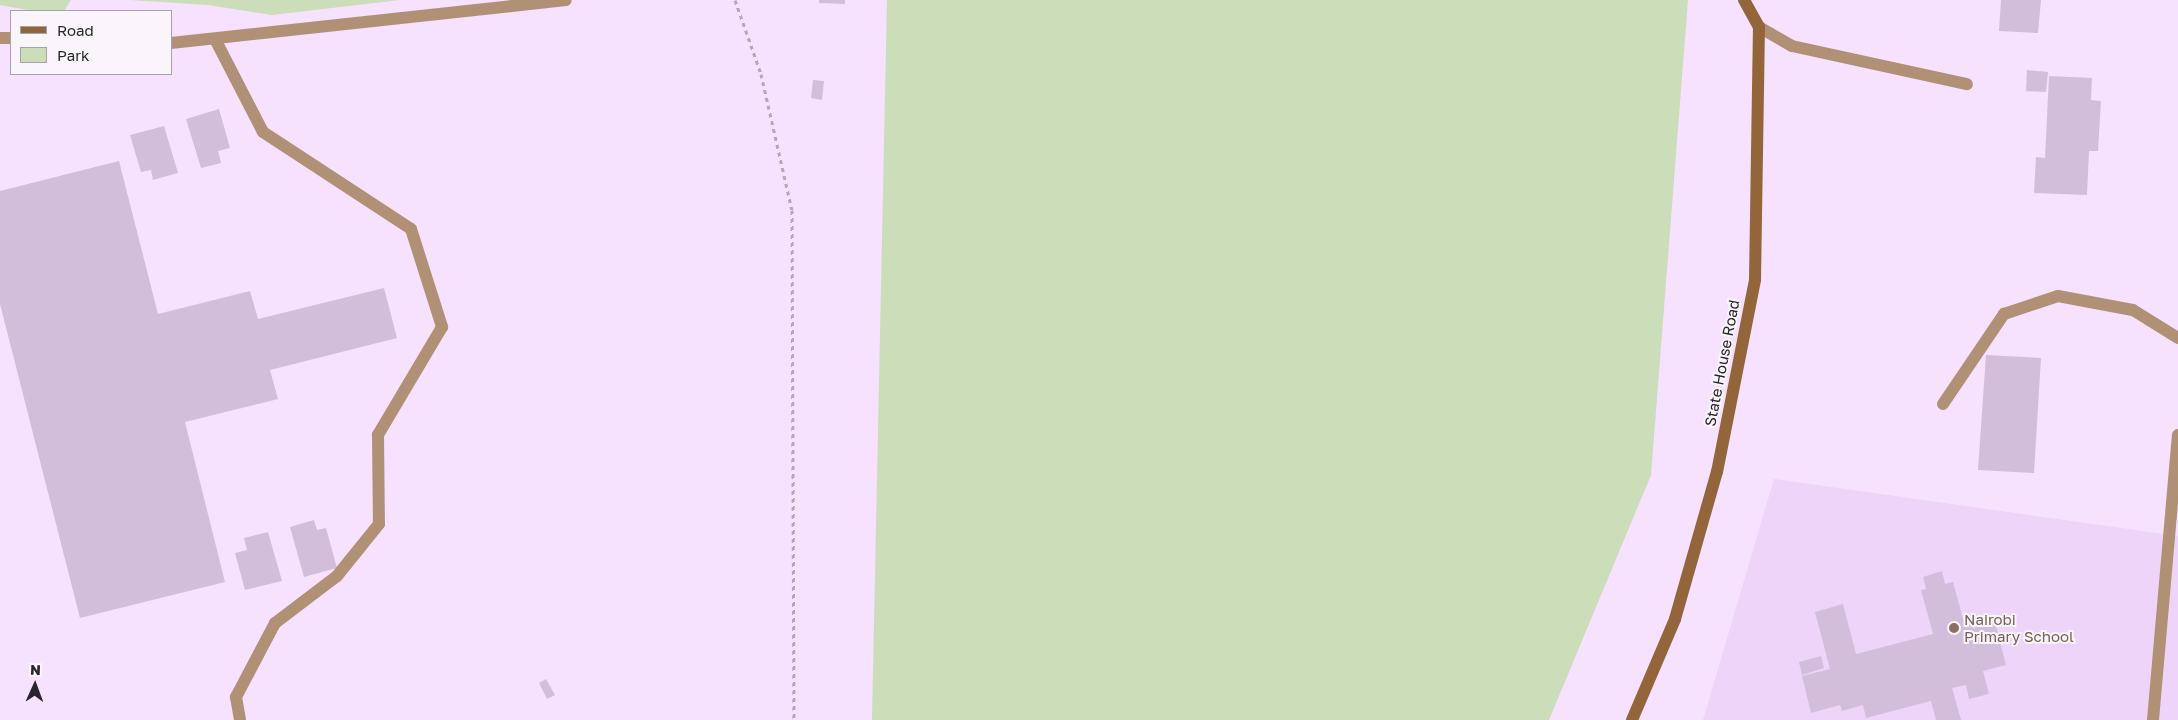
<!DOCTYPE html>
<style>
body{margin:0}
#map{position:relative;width:2178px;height:720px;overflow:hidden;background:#f6e1ff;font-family:"Golos Text",sans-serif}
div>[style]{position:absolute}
.built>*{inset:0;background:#edd4f8}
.green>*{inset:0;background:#cbddb9}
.building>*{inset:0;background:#d2bedb}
.path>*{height:3px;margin-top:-1.5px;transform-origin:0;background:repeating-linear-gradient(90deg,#b6a5bd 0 4px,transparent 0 8px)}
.lane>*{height:12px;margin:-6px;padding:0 6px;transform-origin:6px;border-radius:6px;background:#b09175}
.secondary>*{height:12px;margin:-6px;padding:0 6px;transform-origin:6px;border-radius:6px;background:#92653a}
.dots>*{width:14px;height:14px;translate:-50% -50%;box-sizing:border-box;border:2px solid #faf5fb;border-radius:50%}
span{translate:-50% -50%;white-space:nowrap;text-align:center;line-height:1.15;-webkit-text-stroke:4px #faf5fb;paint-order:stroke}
.street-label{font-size:15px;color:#2b232e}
.education-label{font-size:15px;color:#785e54}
.left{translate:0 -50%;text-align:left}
.legend{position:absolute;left:10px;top:10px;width:162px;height:65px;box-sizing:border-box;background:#faf5fb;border:1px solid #a7a1a9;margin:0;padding:6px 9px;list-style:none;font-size:15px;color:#2b232e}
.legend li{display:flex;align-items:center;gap:10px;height:25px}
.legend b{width:25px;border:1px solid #a7a1a9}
.north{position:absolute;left:10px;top:660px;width:50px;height:50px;-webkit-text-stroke:4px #faf5fb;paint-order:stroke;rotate:2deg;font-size:14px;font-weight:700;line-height:20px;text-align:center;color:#2b232e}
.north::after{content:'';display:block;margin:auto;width:18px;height:22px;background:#2b232e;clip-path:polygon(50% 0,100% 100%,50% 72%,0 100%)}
</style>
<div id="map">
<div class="built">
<i style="clip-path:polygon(1774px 479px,2178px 536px,2178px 720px,1703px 720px)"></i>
</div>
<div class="green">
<i style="clip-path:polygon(0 0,71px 0,64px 11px,33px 11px,0 5px)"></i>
<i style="clip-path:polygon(130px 0,400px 0,272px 15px,208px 5px)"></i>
<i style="clip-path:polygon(887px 0,1688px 0,1651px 475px,1549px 720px,872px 720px)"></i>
</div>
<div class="building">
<i style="clip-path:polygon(819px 0,845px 0,845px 4px,819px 3px)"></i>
<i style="clip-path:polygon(2001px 0,2041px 0,2038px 33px,1999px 31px)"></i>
<i style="clip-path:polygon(2027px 70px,2048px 72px,2046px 92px,2026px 91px)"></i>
<i style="clip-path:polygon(2049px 76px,2092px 78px,2091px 100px,2101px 101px,2098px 151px,2089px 151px,2087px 195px,2034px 193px,2036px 157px,2045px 158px)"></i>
<i style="clip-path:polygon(813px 80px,824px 81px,822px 100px,811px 98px)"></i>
<i style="clip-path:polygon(219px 109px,230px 148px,218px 151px,221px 163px,201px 168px,186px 119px)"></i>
<i style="clip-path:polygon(164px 126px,178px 173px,153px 180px,151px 170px,141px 172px,130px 135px)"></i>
<i style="clip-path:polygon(119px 161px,158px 314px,250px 291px,258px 319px,384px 288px,397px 338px,270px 370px,278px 399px,185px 422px,225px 582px,80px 618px,0 304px,0 191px)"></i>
<i style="clip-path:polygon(1986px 355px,2041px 358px,2034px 473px,1978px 470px)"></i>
<i style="clip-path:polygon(314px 520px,317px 530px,326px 528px,337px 568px,304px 577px,290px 527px)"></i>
<i style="clip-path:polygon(268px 532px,282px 581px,245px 590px,235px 553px,247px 550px,244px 538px)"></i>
<i style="clip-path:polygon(1942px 571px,1945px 584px,1953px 582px,1965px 626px,1994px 618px,2006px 665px,1983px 671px,1989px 694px,1969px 699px,1966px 685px,1952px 688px,1961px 720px,1936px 720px,1931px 701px,1866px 718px,1863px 705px,1842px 711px,1840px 705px,1811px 713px,1802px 676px,1830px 669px,1815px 612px,1843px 604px,1856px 654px,1933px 634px,1921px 590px,1926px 589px,1923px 577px)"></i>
<i style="clip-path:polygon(1821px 656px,1824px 668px,1802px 675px,1799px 662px)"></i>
<i style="clip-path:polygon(546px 679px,555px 695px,547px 699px,539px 683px)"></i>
</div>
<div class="path">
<i style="left:735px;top:0;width:78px;rotate:70.6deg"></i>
<i style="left:761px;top:74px;width:139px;rotate:77.2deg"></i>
<i style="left:792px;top:210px;width:510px;rotate:89.78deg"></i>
</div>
<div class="lane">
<i style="left:1759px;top:27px;width:38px;rotate:30deg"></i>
<i style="left:1792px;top:46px;width:179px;rotate:12.3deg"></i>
<i style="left:0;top:38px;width:11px"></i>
<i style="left:216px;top:41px;width:102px;rotate:62.7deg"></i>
<i style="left:263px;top:132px;width:177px;rotate:33.2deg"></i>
<i style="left:411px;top:229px;width:103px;rotate:72.4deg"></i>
<i style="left:442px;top:327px;width:126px;rotate:120.7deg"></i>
<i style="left:378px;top:435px;width:89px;rotate:89.4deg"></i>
<i style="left:379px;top:524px;width:67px;rotate:128.9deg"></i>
<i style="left:337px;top:576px;width:78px;rotate:142.8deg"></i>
<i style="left:275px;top:623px;width:84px;rotate:117.8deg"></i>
<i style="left:236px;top:697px;width:23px;rotate:80deg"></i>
<i style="left:171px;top:43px;width:397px;rotate:-6.2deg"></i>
<i style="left:1943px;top:404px;width:109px;rotate:-55.9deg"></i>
<i style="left:2004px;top:314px;width:57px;rotate:-18.4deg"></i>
<i style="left:2058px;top:296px;width:76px;rotate:10.6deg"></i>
<i style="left:2133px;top:310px;width:53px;rotate:31.9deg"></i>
<i style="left:2153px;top:720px;width:286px;rotate:-85deg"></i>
</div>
<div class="secondary">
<i style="left:1632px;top:720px;width:110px;rotate:-66.9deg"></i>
<i style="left:1675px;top:619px;width:153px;rotate:-74.1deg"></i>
<i style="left:1717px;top:472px;width:196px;rotate:-78.8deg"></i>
<i style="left:1755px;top:280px;width:253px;rotate:-89.1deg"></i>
<i style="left:1759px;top:27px;width:31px;rotate:-119deg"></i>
</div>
<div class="dots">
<i style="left:1954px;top:628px;background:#8d6e63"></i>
</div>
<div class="street-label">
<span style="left:1722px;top:363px;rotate:-79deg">State House Road</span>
</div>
<div class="education-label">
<span class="left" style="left:1964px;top:628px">Nairobi<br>Primary School</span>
</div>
<ul class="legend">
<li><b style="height:6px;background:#92653a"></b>Road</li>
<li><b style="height:14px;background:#cbddb9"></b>Park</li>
</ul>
<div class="north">N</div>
</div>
